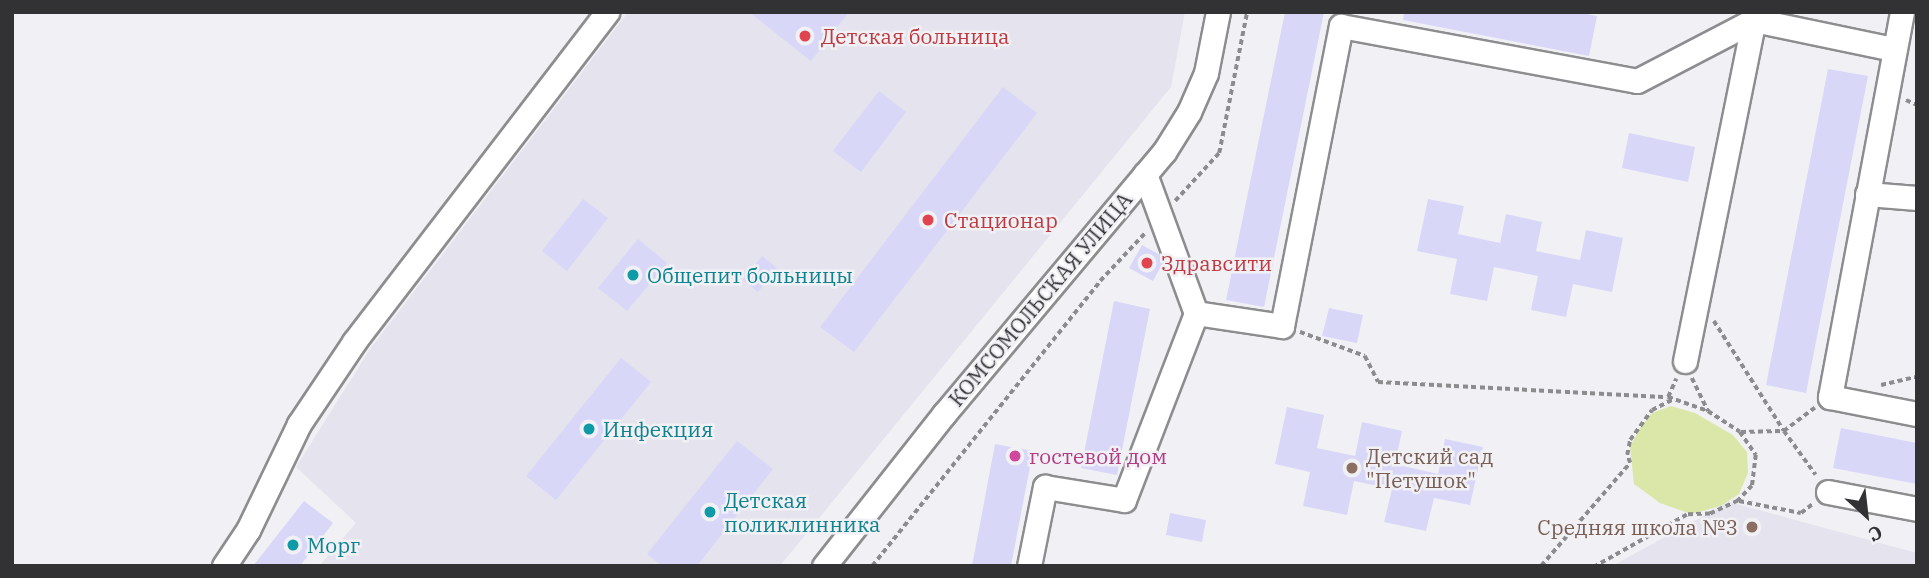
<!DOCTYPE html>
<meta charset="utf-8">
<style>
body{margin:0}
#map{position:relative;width:1929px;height:578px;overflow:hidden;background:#f1f1f5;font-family:"IBM Plex Serif",serif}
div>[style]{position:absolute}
.built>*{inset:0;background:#e4e3ee}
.green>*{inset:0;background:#dbe7a9}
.building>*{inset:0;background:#d8d7f8}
.path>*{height:3.5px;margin-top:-1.75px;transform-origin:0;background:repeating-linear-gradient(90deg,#8c8c8f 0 5px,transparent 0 8.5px)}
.roads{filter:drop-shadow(2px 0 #8d8d90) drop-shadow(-2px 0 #8d8d90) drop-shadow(0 2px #8d8d90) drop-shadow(0 -2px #8d8d90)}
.minor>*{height:23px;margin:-11.5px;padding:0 11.5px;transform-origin:11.5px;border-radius:11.5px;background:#fff}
.dots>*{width:19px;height:19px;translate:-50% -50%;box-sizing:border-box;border:4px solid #f1f1f5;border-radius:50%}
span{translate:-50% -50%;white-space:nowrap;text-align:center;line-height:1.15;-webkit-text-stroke:5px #f1f1f5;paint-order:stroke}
.health-label{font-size:21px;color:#be3a42}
.left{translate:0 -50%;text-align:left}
.culture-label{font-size:21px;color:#0d838f}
.street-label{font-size:21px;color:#323234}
.hotel-label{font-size:21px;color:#b23c85}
.education-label{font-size:21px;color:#785e54}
.right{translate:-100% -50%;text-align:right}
.frame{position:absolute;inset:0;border:14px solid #323234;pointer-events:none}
.north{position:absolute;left:1831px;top:480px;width:70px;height:70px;-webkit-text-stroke:5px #f1f1f5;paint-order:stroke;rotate:153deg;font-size:19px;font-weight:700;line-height:28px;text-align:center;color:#323234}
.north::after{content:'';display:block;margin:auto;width:24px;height:32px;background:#323234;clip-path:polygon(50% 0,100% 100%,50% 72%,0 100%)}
</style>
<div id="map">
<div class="built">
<i style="clip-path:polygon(628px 12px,1185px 12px,1171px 87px,780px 566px,319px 566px,356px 523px,296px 467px,370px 349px)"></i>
<i style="clip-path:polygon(1729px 502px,1917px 553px,1917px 566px,1612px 566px)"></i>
</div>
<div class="green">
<i style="clip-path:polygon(1671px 406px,1695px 413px,1733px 435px,1747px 452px,1748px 473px,1739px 494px,1721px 506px,1691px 514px,1660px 503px,1634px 484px,1630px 447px,1640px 428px,1652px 413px)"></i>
</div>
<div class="building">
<i style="clip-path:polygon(749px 12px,849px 12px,811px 61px)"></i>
<i style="clip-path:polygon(1285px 12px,1324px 12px,1264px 307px,1226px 300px)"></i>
<i style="clip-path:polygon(1404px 12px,1577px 12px,1597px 16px,1589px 56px,1403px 20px)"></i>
<i style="clip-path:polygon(1828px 69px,1868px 76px,1806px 393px,1766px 385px)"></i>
<i style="clip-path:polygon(1003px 87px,1037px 113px,854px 352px,820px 327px)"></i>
<i style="clip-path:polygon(879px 91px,906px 112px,861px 172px,833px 151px)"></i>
<i style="clip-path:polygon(1629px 133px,1695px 147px,1688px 182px,1622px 168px)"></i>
<i style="clip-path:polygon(583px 199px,608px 218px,567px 271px,542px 251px)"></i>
<i style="clip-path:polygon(1428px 199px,1464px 206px,1458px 234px,1500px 243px,1506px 214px,1542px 222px,1536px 251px,1580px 260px,1586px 230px,1623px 238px,1612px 292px,1573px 284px,1566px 317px,1531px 310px,1538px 276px,1494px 267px,1487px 301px,1450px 294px,1457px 259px,1417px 251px)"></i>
<i style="clip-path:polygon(638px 239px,667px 263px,627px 311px,598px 288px)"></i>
<i style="clip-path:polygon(1142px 245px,1160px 255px,1163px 263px,1153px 281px,1129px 268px)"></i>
<i style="clip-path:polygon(762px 256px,777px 268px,758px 292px,743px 280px)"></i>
<i style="clip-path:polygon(1114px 301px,1150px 309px,1117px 475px,1081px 468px)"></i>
<i style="clip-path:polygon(1329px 308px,1363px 315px,1357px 343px,1322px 336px)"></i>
<i style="clip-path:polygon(621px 358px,651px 382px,556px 500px,526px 476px)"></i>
<i style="clip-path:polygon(1287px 407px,1324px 415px,1317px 448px,1355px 456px,1362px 422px,1402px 431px,1395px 464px,1438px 474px,1445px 439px,1483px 447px,1470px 505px,1434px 498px,1426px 531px,1384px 522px,1392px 489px,1354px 481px,1347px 515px,1303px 506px,1310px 472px,1275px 464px)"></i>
<i style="clip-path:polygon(1841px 428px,1917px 443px,1917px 484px,1833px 468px)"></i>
<i style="clip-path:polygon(737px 441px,773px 469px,697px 566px,662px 566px,647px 554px)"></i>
<i style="clip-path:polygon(995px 444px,1033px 451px,1011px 566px,972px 566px)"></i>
<i style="clip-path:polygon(304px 501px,333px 523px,300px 566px,253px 566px)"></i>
<i style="clip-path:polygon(1170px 513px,1206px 520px,1202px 542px,1166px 535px)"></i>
</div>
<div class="path">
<i style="left:1906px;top:100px;width:12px;rotate:24deg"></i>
<i style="left:1175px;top:201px;width:65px;rotate:-47.5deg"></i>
<i style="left:1219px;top:153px;width:144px;rotate:-78.8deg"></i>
<i style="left:1714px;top:321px;width:130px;rotate:57.5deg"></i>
<i style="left:1300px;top:332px;width:69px;rotate:20.3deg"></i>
<i style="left:1365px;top:356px;width:29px;rotate:63deg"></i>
<i style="left:1378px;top:382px;width:290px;rotate:3deg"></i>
<i style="left:1668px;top:397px;width:42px;rotate:19.3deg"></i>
<i style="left:1708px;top:411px;width:38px;rotate:33deg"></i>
<i style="left:1740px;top:432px;width:28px;rotate:55deg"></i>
<i style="left:1756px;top:455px;width:31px;rotate:97deg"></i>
<i style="left:1752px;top:486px;width:21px;rotate:133deg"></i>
<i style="left:1738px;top:501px;width:31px;rotate:155deg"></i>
<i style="left:1710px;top:514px;width:23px;rotate:178deg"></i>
<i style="left:1687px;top:515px;width:104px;rotate:150.7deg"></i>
<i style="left:1692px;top:378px;width:37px;rotate:64deg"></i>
<i style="left:1881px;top:385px;width:37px;rotate:-13deg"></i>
<i style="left:1668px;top:397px;width:20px;rotate:-66deg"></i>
<i style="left:1815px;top:408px;width:39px;rotate:143deg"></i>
<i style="left:1784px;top:431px;width:54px;rotate:54deg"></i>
<i style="left:1741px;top:432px;width:43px;rotate:-1.3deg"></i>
<i style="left:1739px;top:501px;width:63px;rotate:11deg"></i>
<i style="left:1801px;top:513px;width:16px;rotate:-38deg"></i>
<i style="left:872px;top:566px;width:365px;rotate:-51.3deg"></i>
<i style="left:1100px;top:281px;width:67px;rotate:-46.8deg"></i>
<i style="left:1541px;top:566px;width:136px;rotate:-49.2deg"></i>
<i style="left:1630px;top:463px;width:9px;rotate:-111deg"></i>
<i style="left:1627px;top:455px;width:15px;rotate:-79deg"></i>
<i style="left:1630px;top:440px;width:37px;rotate:-54deg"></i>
<i style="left:1652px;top:410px;width:25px;rotate:-27deg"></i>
</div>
<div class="roads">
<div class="minor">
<i style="left:1755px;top:12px;width:8px;rotate:97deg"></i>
<i style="left:1754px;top:20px;width:142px;rotate:11.8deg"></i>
<i style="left:1902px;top:12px;width:392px;rotate:100.6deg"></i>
<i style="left:1830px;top:397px;width:89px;rotate:11.1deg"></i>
<i style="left:1145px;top:174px;width:148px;rotate:69.9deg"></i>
<i style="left:1196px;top:313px;width:87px;rotate:8.6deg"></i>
<i style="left:1282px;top:326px;width:306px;rotate:-78.9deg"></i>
<i style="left:1341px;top:26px;width:301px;rotate:10.5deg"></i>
<i style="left:1637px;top:81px;width:132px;rotate:-27.5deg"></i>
<i style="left:1867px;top:194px;width:50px;rotate:4.6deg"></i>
<i style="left:1685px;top:361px;width:348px;rotate:-78.6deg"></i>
<i style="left:1828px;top:492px;width:91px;rotate:10.8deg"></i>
<i style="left:224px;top:566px;width:43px;rotate:-56.3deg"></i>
<i style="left:248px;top:530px;width:118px;rotate:-64.3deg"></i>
<i style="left:299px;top:424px;width:99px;rotate:-56.1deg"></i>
<i style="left:354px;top:342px;width:416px;rotate:-52.5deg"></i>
<i style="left:824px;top:566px;width:194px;rotate:-51.7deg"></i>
<i style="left:944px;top:414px;width:342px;rotate:-50deg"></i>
<i style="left:1164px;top:152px;width:47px;rotate:-58deg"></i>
<i style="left:1189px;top:112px;width:43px;rotate:-66.4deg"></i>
<i style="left:1206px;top:73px;width:62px;rotate:-78.9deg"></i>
<i style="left:1029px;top:566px;width:81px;rotate:-78.6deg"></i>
<i style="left:1045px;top:487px;width:80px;rotate:9.3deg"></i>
<i style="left:1124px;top:500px;width:200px;rotate:-68.9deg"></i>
</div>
</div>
<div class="dots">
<i style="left:805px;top:36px;background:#e0444e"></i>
<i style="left:928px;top:220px;background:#e0444e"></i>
<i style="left:1147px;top:263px;background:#e0444e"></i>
<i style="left:633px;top:275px;background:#0f9aa8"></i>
<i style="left:589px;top:429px;background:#0f9aa8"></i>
<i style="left:1015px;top:456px;background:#d1479c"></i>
<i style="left:1352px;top:468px;background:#8d6e63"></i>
<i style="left:710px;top:512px;background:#0f9aa8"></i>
<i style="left:1752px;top:527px;background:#8d6e63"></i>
<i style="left:293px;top:545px;background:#0f9aa8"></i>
</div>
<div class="health-label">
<span class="left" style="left:821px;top:36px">Детская больница</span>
<span class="left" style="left:944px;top:220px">Стационар</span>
<span class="left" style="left:1161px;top:263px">Здравсити</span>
</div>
<div class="culture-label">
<span class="left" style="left:647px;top:275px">Общепит больницы</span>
<span class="left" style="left:603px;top:429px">Инфекция</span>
<span class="left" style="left:724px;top:512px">Детская<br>поликлинника</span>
<span class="left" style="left:307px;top:545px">Морг</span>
</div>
<div class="street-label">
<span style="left:1040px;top:299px;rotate:-50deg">КОМСОМОЛЬСКАЯ УЛИЦА</span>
</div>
<div class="hotel-label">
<span class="left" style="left:1029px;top:456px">гостевой дом</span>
</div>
<div class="education-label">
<span class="left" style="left:1366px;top:468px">Детский сад<br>"Петушок"</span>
<span class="right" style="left:1738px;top:527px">Средняя школа №3</span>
</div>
<div class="frame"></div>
<div class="north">С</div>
</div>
